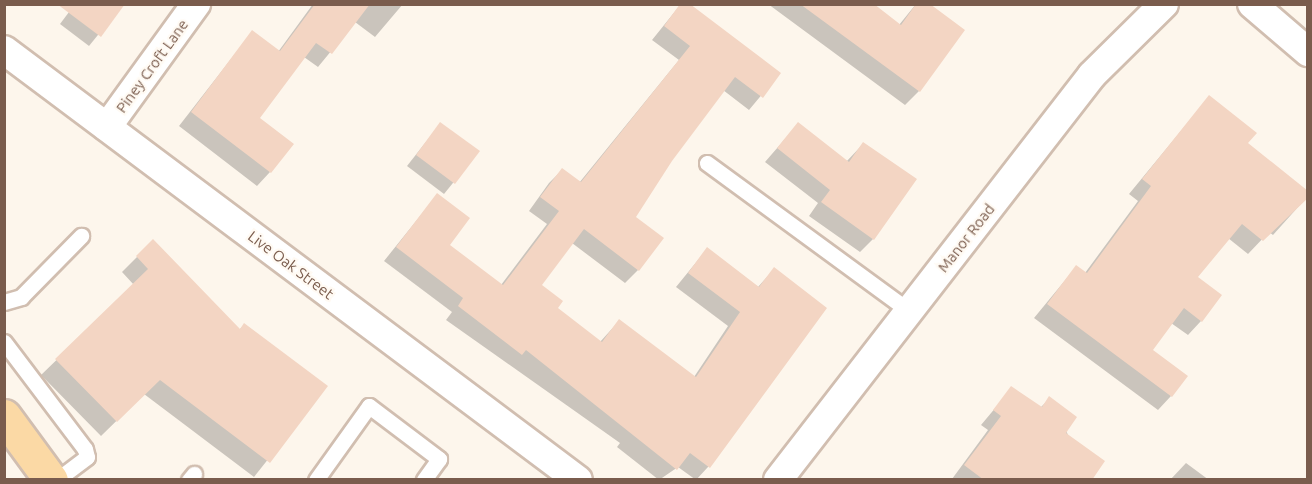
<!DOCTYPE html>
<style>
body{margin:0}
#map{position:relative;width:1312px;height:484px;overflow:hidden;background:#fdf6ec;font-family:Ubuntu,sans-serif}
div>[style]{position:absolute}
.shadow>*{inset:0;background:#0003}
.building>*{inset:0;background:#f3d5c3}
.roads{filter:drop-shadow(2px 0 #d1beb0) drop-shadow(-2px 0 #d1beb0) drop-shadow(0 2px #d1beb0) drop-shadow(0 -2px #d1beb0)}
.lane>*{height:15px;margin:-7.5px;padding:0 7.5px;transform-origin:7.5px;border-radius:7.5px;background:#fff}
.street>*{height:28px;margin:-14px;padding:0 14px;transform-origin:14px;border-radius:14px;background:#fff}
.primary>*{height:33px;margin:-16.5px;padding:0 16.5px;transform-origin:16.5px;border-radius:16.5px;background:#fbd9a5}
span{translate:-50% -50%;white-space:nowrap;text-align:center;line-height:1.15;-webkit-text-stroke:4.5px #fffaf3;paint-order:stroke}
.street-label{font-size:15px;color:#7a5c4d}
.frame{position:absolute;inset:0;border:6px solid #7a5c4d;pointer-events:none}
</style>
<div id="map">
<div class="shadow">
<i style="clip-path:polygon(75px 4px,123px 4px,89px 46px,60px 24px)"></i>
<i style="clip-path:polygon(313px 4px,403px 4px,375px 37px,355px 22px,318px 67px,304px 57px,258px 118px,270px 172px,257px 186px,179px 126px,252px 32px,278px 52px)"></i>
<i style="clip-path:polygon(681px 4px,779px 74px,749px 110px,723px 90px,671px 160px,633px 218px,638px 270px,625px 283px,572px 243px,540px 285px,555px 309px,600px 342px,619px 321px,694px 377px,728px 326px,676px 287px,707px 249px,758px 287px,774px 269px,825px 308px,708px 467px,696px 480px,678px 467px,659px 480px,617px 447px,620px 443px,446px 320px,452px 312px,384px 261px,437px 195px,448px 245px,501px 285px,547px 224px,529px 211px,549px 183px,562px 170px,579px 183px,679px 60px,652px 40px)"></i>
<i style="clip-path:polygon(768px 4px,871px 4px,899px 25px,916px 4px,919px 91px,905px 105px)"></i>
<i style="clip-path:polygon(1209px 97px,1246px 144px,1308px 196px,1273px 235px,1269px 232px,1248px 254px,1228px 238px,1196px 277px,1201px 321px,1188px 335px,1171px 323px,1150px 350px,1171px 396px,1158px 410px,1034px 318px,1076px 267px,1085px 273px,1138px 201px,1129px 194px)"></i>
<i style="clip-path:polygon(440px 124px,478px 152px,444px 194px,407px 166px)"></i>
<i style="clip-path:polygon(798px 124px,846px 162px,863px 144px,873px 239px,860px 252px,809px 216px,818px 203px,765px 162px)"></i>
<i style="clip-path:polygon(153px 241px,239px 330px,244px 325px,326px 386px,254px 477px,144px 394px,101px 436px,41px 375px,134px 285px,122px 272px)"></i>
<i style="clip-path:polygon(1012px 388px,1040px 408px,1050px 398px,1090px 480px,952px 479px,988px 430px,981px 425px)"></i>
<i style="clip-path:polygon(1186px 463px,1209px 480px,1170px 480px)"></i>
</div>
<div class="building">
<i style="clip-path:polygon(57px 4px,125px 4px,101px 37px)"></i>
<i style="clip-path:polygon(315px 4px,370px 4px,332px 54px,316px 43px,260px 118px,294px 144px,271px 173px,191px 112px,252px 30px,280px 51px)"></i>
<i style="clip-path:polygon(680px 4px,690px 4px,781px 73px,763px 98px,735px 77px,672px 161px,636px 217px,664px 238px,639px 271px,584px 229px,542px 285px,563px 301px,558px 308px,602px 342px,619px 319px,696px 377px,740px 312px,688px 273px,707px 247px,759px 287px,774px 267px,827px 308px,710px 468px,690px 453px,677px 470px,526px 350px,522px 355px,458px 306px,463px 298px,396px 247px,437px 193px,470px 218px,450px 245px,503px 285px,559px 211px,540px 197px,562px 168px,581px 182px,690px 46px,664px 26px)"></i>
<i style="clip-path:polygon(800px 4px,874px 4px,901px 25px,916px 4px,930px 4px,965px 30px,920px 92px)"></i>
<i style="clip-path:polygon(1209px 95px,1257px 133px,1248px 143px,1308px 191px,1308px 198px,1263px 241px,1242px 224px,1198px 277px,1222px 295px,1202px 322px,1184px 308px,1153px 350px,1188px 376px,1172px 397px,1047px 304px,1076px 265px,1087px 273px,1151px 186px,1142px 179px)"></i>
<i style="clip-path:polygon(440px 122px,480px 151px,455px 184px,416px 155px)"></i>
<i style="clip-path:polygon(798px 122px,849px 162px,863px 142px,917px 179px,874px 240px,821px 202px,830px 190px,777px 148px)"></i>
<i style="clip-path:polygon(153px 239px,240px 329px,244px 323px,328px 386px,270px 463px,160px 380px,117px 422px,55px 359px,148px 269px,136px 256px)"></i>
<i style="clip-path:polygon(1011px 386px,1042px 407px,1049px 396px,1077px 417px,1066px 433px,1105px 461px,1092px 480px,984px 480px,964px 465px,1001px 416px,993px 410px)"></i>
</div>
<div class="roads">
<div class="lane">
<i style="left:707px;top:163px;width:250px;rotate:36.2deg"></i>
<i style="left:4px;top:302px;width:18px;rotate:-16deg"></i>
<i style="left:21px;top:297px;width:86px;rotate:-45.5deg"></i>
<i style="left:4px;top:342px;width:134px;rotate:52.9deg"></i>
<i style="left:85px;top:449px;width:8px;rotate:76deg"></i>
<i style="left:87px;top:457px;width:38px;rotate:143deg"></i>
<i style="left:189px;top:480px;width:8px;rotate:-50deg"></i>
<i style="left:316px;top:480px;width:91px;rotate:-54.4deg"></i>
<i style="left:369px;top:406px;width:88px;rotate:37.1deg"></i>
<i style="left:439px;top:459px;width:26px;rotate:126deg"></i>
</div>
<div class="street">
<i style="left:1252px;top:4px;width:74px;rotate:40.6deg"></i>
<i style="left:4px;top:50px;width:717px;rotate:36.84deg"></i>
<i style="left:107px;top:127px;width:152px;rotate:-54.1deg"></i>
<i style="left:778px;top:480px;width:512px;rotate:-52.21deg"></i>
<i style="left:1092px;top:75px;width:101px;rotate:-44.6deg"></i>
</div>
<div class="primary">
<i style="left:4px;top:416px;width:79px;rotate:53.7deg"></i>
</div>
</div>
<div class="street-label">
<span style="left:152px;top:66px;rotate:-54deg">Piney Croft Lane</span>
<span style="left:966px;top:238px;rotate:-52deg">Manor Road</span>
<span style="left:291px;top:265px;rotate:37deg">Live Oak Street</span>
</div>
<div class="frame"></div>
</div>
